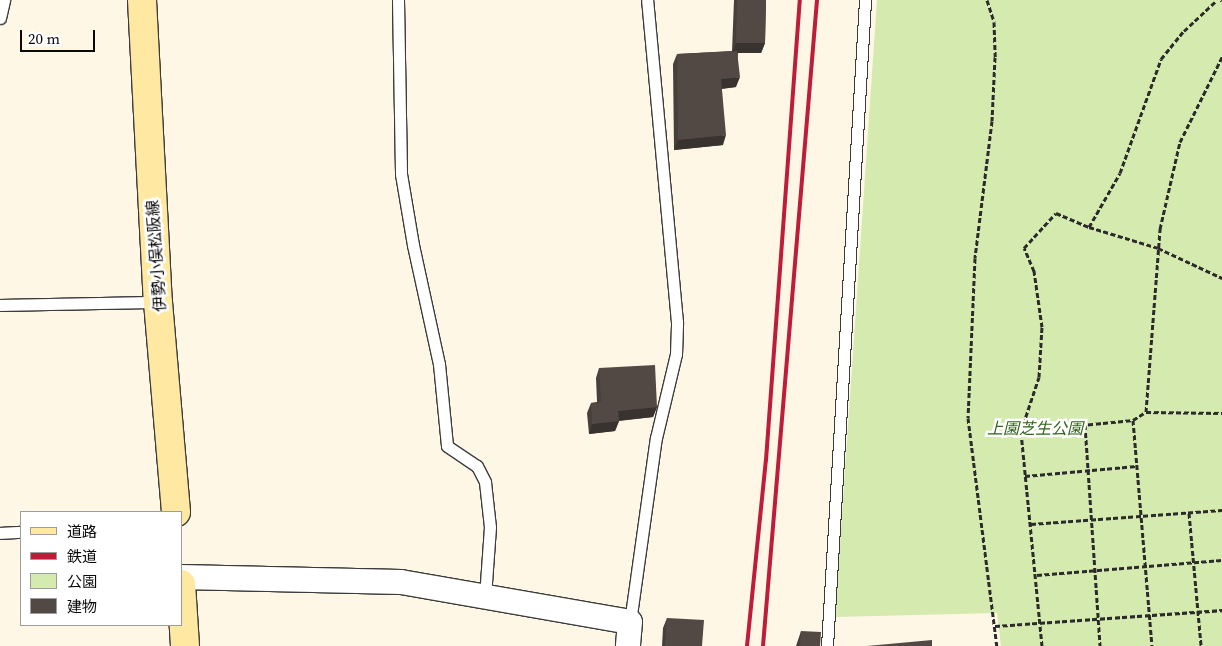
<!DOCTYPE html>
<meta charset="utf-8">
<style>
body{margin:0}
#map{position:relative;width:1222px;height:646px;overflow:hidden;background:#fff7e6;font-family:"Source Serif 4","Noto Sans JP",serif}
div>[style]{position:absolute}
.green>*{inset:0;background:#d5eaaf}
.path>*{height:3px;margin-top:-1.5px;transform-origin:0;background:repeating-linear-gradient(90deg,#2b2b2b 0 5px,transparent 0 7.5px)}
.roads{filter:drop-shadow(1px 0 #3c3c3c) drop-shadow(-1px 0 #3c3c3c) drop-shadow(0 1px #3c3c3c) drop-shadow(0 -1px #3c3c3c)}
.service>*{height:11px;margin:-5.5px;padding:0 5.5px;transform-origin:5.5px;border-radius:5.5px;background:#fff}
.minor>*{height:24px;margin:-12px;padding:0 12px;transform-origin:12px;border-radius:12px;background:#fff}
.secondary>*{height:28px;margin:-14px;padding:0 14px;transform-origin:14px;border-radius:14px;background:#ffe8a1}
.rail>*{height:4px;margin:-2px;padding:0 2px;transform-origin:2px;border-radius:2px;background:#be1d3a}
.wall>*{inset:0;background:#473f3b}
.shaded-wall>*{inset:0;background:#393330}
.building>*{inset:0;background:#524945}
span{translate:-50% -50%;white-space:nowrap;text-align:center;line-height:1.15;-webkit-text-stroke:5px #fff;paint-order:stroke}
.street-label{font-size:16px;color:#090909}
.park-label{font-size:16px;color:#326219;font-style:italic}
.legend{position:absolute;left:20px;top:511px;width:162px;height:115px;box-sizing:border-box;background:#fff;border:1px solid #9d9d9d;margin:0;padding:6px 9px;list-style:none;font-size:15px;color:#090909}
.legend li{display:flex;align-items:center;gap:10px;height:25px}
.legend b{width:25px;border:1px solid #9d9d9d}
.scale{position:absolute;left:20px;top:30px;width:75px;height:22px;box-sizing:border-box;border:2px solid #090909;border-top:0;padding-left:6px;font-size:15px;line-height:18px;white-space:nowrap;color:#090909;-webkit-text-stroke:4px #fff;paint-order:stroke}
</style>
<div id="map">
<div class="green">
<i style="clip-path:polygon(877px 0,1222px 0,1222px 646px,1001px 646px,997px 613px,835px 617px)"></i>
</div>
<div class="path">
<i style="left:987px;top:0;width:23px;rotate:72deg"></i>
<i style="left:994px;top:22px;width:35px;rotate:88deg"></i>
<i style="left:995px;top:57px;width:64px;rotate:92.7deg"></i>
<i style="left:992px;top:121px;width:138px;rotate:97.1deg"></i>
<i style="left:975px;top:258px;width:160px;rotate:92.5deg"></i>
<i style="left:968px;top:418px;width:230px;rotate:82.8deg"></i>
<i style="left:1221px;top:0;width:1px;rotate:45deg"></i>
<i style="left:1089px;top:227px;width:72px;rotate:16.9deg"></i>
<i style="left:1158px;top:248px;width:71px;rotate:25.1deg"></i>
<i style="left:1146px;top:412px;width:184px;rotate:-85.6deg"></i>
<i style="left:1160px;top:229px;width:89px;rotate:-77.1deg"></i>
<i style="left:1180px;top:142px;width:95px;rotate:-63.7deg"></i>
<i style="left:1133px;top:420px;width:227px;rotate:85.2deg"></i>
<i style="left:1085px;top:425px;width:222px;rotate:86.1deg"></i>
<i style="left:1021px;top:431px;width:113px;rotate:-5.6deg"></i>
<i style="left:1133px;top:420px;width:15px;rotate:-32deg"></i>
<i style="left:1146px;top:412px;width:76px;rotate:0.8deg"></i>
<i style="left:1025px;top:476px;width:112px;rotate:-5.1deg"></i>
<i style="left:1189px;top:513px;width:134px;rotate:84.8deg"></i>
<i style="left:1031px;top:524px;width:192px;rotate:-4.2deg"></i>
<i style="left:1037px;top:575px;width:186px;rotate:-4.6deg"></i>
<i style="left:995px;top:626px;width:228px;rotate:-4deg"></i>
<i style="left:1042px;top:646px;width:216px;rotate:-95.6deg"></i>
<i style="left:1021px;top:431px;width:57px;rotate:-71.6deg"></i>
<i style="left:1039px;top:377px;width:50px;rotate:-86.6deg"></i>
<i style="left:1042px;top:327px;width:57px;rotate:-98.1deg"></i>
<i style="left:1034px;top:271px;width:25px;rotate:-113deg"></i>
<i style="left:1024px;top:248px;width:47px;rotate:-47.6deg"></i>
<i style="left:1056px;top:213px;width:36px;rotate:23deg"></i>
<i style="left:1089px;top:227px;width:62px;rotate:-60.1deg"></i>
<i style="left:1120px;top:173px;width:121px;rotate:-70.2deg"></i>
<i style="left:1161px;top:59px;width:36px;rotate:-51deg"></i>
<i style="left:1184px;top:31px;width:45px;rotate:-43.2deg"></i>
</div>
<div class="roads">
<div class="service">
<i style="left:398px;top:0;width:174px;rotate:89deg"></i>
<i style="left:401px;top:174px;width:72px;rotate:80.4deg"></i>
<i style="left:413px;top:245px;width:122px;rotate:77.7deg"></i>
<i style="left:439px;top:364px;width:82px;rotate:84.4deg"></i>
<i style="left:447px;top:446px;width:36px;rotate:34deg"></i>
<i style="left:477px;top:466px;width:18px;rotate:63deg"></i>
<i style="left:485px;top:482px;width:45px;rotate:83.7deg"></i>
<i style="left:490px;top:527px;width:70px;rotate:94.1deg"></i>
<i style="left:0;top:18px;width:18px;rotate:-77deg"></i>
<i style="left:0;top:305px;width:158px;rotate:-1.1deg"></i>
<i style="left:0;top:533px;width:21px;rotate:-3deg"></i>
<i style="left:630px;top:622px;width:186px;rotate:-82deg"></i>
<i style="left:656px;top:438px;width:86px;rotate:-76.6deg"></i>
<i style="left:676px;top:354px;width:32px;rotate:-88deg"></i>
<i style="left:677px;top:322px;width:323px;rotate:-95.3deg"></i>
<i style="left:827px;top:646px;width:647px;rotate:-86.63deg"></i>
</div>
<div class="minor">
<i style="left:181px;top:577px;width:220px;rotate:1.3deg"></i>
<i style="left:401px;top:582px;width:232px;rotate:9.9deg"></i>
<i style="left:630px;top:622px;width:24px;rotate:95deg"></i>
</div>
<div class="secondary">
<i style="left:142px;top:0;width:302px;rotate:87deg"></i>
<i style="left:158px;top:302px;width:211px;rotate:85.1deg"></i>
<i style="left:181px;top:584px;width:62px;rotate:86.3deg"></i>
</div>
</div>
<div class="rail">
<i style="left:747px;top:646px;width:187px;rotate:-84.2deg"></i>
<i style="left:766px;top:460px;width:461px;rotate:-85.8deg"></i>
<i style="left:763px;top:646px;width:648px;rotate:-85.22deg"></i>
</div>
<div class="wall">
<i style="clip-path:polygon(734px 0,766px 0,765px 43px,761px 53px,738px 53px,736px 87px,722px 89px,723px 145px,674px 150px,673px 64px,677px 54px,732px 51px)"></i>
<i style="clip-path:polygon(599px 368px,657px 407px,653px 417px,619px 421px,615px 431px,589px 434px,587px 413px,591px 403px,597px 402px,596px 378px)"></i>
<i style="clip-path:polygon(667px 618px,702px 646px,662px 646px,663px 628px)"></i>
<i style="clip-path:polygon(801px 631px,820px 646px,796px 646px)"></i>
</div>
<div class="shaded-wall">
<i style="clip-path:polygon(736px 43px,765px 43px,761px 53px,732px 53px)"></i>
<i style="clip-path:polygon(740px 77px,736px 87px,718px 89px,721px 79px)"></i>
<i style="clip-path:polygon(726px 135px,723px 145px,674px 150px,678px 140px)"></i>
<i style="clip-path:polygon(657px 407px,653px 417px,615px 421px,618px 411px)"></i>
<i style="clip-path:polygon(619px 421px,615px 431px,589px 434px,592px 424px)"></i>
</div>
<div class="building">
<i style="clip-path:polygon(737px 0,766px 0,765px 43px,736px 43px)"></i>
<i style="clip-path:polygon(737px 51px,740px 77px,721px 79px,726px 135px,678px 140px,677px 54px)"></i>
<i style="clip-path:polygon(655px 365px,657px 407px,618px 411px,619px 421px,592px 424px,591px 403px,601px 402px,599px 368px)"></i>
<i style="clip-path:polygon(667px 618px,704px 620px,702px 646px,665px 646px)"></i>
<i style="clip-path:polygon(801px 631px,821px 632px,820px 646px,800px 646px)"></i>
<i style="clip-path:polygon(932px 640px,932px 646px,867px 646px)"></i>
</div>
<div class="street-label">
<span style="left:156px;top:256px;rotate:-94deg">伊勢小俣松阪線</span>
</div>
<div class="park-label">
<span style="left:1035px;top:428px">上園芝生公園</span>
</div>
<ul class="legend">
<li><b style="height:6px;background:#ffe8a1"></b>道路</li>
<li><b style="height:6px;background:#be1d3a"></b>鉄道</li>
<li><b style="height:14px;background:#d5eaaf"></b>公園</li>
<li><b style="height:14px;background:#524945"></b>建物</li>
</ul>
<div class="scale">20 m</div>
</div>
